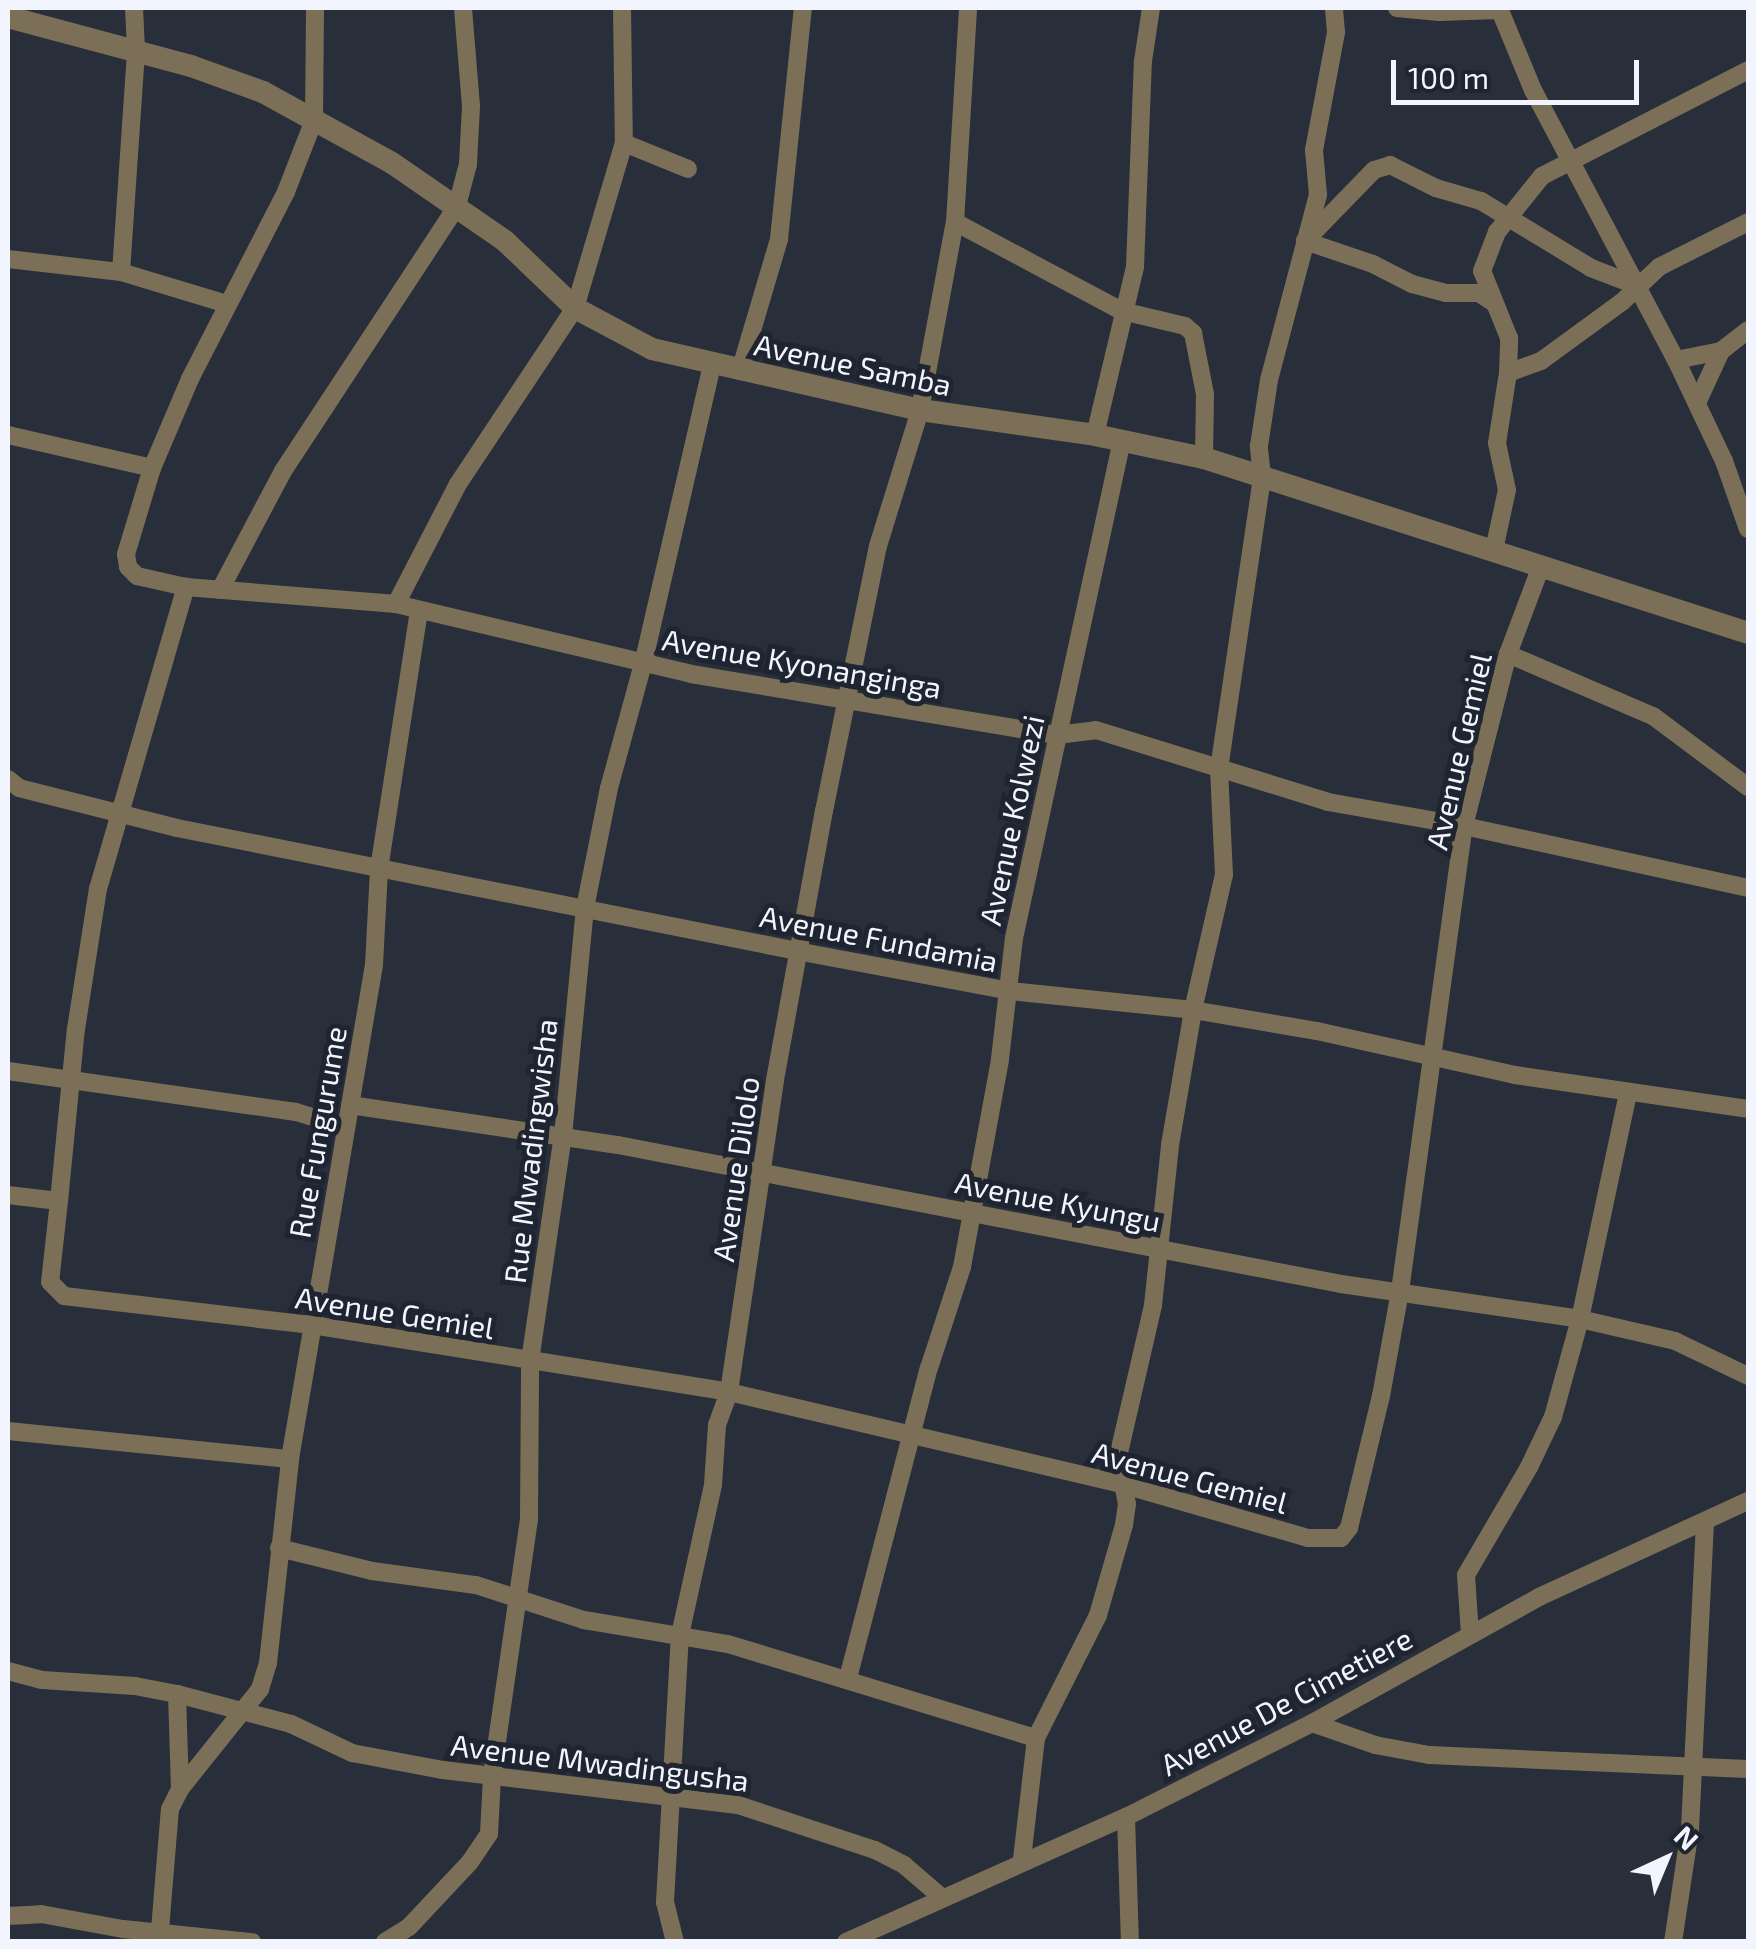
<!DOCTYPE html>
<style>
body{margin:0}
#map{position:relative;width:1756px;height:1949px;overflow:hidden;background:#292e3b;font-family:"Exo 2",sans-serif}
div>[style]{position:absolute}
.minor>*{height:18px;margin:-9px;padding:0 9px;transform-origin:9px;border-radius:9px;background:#7b7057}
.tertiary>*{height:22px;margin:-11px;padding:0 11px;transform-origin:11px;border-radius:11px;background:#7b7057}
span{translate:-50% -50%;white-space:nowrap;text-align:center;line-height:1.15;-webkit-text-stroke:10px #1f2431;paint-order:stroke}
.street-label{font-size:30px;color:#f2f5fe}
.frame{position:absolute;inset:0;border:10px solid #f2f5fe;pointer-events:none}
.north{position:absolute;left:1616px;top:1809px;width:100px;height:100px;-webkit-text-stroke:8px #1f2431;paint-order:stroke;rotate:44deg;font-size:28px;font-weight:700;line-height:40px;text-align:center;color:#f2f5fe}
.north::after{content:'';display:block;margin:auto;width:35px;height:45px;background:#f2f5fe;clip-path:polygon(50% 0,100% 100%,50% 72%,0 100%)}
.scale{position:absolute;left:1391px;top:60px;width:248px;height:45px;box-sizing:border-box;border:5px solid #f2f5fe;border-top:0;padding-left:12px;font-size:30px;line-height:35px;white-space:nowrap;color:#f2f5fe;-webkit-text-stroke:8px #1f2431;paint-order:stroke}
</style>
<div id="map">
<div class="minor">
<i style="left:315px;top:8px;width:112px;rotate:90.5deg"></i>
<i style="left:314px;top:120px;width:77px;rotate:111.3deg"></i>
<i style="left:286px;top:192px;width:210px;rotate:117.2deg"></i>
<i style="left:190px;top:379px;width:97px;rotate:113.1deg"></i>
<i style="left:152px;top:468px;width:90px;rotate:106.8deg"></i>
<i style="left:126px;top:554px;width:13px;rotate:81deg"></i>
<i style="left:128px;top:567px;width:13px;rotate:45deg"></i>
<i style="left:137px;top:576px;width:50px;rotate:12.7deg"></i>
<i style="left:186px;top:587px;width:211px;rotate:4.6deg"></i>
<i style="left:396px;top:604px;width:303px;rotate:13.3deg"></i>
<i style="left:691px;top:674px;width:371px;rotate:9.5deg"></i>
<i style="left:1057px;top:735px;width:39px;rotate:-7deg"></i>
<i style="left:1096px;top:730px;width:243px;rotate:17.2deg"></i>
<i style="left:1328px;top:802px;width:138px;rotate:10deg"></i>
<i style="left:1464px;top:826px;width:291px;rotate:12.3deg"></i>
<i style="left:622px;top:8px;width:135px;rotate:89.2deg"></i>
<i style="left:624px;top:143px;width:69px;rotate:22.1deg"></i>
<i style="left:1397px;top:8px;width:42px;rotate:5.4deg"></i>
<i style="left:1439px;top:12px;width:61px;rotate:-1.9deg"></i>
<i style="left:1499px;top:8px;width:89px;rotate:67.5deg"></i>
<i style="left:1533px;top:90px;width:306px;rotate:62.1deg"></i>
<i style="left:955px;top:222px;width:189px;rotate:28.1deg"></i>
<i style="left:1122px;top:311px;width:65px;rotate:13.4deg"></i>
<i style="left:1185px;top:326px;width:11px;rotate:41deg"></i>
<i style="left:1193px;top:333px;width:62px;rotate:78.9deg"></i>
<i style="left:1205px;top:394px;width:64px;rotate:90.9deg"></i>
<i style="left:8px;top:259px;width:114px;rotate:6.6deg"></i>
<i style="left:121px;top:272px;width:111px;rotate:16.8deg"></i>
<i style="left:121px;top:272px;width:223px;rotate:-86.1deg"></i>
<i style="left:136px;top:50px;width:42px;rotate:-92.7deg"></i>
<i style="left:1494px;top:303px;width:18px;rotate:-146deg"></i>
<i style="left:1479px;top:293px;width:33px;rotate:180deg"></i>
<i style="left:1446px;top:293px;width:35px;rotate:-165deg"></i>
<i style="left:1412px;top:284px;width:44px;rotate:-152.9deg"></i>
<i style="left:1373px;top:264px;width:72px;rotate:-161.3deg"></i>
<i style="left:1305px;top:241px;width:99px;rotate:-45.8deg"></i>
<i style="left:1374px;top:170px;width:17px;rotate:-17deg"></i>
<i style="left:1390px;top:165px;width:51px;rotate:26.6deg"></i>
<i style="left:1436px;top:188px;width:47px;rotate:16.1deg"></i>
<i style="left:1481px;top:201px;width:129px;rotate:31.3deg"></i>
<i style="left:1591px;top:268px;width:47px;rotate:21.1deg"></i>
<i style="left:1748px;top:330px;width:34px;rotate:142deg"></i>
<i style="left:1721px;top:351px;width:46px;rotate:168.7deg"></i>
<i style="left:1676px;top:360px;width:112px;rotate:64.6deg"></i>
<i style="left:1724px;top:461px;width:72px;rotate:70.6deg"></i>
<i style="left:740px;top:371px;width:138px;rotate:-73.5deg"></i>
<i style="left:779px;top:239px;width:232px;rotate:-84.1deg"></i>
<i style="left:1508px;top:373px;width:35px;rotate:-20deg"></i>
<i style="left:1541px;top:361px;width:100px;rotate:-36.1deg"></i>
<i style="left:1622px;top:302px;width:51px;rotate:-43.4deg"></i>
<i style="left:1659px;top:267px;width:100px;rotate:-26.8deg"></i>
<i style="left:1697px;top:403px;width:57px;rotate:-65.2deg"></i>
<i style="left:8px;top:435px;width:148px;rotate:12.9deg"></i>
<i style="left:1095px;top:435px;width:173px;rotate:-76.6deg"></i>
<i style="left:1135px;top:267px;width:206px;rotate:-87.8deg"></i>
<i style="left:1143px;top:61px;width:54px;rotate:-81.4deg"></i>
<i style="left:1494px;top:550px;width:61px;rotate:-77.8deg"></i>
<i style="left:1507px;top:490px;width:48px;rotate:-102deg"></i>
<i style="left:1497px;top:443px;width:71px;rotate:-81.1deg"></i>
<i style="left:1508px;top:373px;width:35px;rotate:-88deg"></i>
<i style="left:1509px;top:338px;width:72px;rotate:-111.9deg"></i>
<i style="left:1482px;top:271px;width:42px;rotate:-69deg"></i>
<i style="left:1497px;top:232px;width:72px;rotate:-51.2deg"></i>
<i style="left:1542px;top:176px;width:232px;rotate:-27.2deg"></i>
<i style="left:220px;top:590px;width:135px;rotate:-62.1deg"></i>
<i style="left:283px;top:471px;width:317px;rotate:-56.7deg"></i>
<i style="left:457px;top:206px;width:43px;rotate:-75.3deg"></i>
<i style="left:468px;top:164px;width:58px;rotate:-87deg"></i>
<i style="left:471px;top:106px;width:98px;rotate:-94.7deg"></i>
<i style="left:396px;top:604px;width:135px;rotate:-62.7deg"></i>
<i style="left:458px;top:484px;width:211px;rotate:-56.4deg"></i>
<i style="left:575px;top:308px;width:172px;rotate:-73.5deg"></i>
<i style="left:1508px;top:654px;width:158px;rotate:23.2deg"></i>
<i style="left:1653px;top:716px;width:119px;rotate:36.8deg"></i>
<i style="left:8px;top:779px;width:14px;rotate:39deg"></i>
<i style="left:19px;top:788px;width:163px;rotate:14.2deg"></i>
<i style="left:177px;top:828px;width:637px;rotate:11.22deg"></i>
<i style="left:802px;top:952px;width:212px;rotate:10.6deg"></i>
<i style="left:1010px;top:991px;width:184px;rotate:5.9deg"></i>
<i style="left:1193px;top:1010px;width:126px;rotate:9.6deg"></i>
<i style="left:1317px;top:1031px;width:203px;rotate:12.5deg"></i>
<i style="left:1515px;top:1075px;width:235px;rotate:8.3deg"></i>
<i style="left:8px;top:1071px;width:291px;rotate:8.1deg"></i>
<i style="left:296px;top:1112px;width:52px;rotate:16.7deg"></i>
<i style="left:350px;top:1105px;width:271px;rotate:8.5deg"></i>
<i style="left:618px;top:1145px;width:736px;rotate:10.88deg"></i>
<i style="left:1341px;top:1284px;width:242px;rotate:8.3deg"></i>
<i style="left:1580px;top:1319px;width:98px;rotate:13deg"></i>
<i style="left:1675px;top:1341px;width:81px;rotate:25.6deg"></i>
<i style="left:8px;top:1195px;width:51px;rotate:6.7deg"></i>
<i style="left:59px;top:1201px;width:81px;rotate:96.3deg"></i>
<i style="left:50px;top:1282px;width:20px;rotate:45deg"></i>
<i style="left:64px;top:1296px;width:250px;rotate:6.7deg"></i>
<i style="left:312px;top:1325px;width:422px;rotate:9.1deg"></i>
<i style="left:729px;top:1392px;width:403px;rotate:13.2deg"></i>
<i style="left:1121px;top:1484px;width:195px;rotate:16.1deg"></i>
<i style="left:1308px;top:1538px;width:33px"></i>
<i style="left:1341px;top:1538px;width:13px;rotate:-51deg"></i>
<i style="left:1349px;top:1528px;width:136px;rotate:-76.4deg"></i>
<i style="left:1381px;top:1396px;width:107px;rotate:-79.7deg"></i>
<i style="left:1400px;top:1291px;width:469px;rotate:-82.2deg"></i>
<i style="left:1464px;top:826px;width:178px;rotate:-75.7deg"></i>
<i style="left:1508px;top:654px;width:94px;rotate:-69.4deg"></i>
<i style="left:59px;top:1201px;width:173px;rotate:-84.4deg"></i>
<i style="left:76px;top:1029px;width:142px;rotate:-81.1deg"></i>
<i style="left:98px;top:889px;width:315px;rotate:-73.8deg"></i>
<i style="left:8px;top:1431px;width:283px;rotate:5.7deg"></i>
<i style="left:279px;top:1548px;width:96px;rotate:13.9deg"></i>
<i style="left:372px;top:1571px;width:105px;rotate:7.7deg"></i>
<i style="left:476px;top:1585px;width:114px;rotate:18deg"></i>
<i style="left:584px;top:1620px;width:146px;rotate:9.5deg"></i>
<i style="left:728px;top:1644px;width:322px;rotate:17deg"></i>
<i style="left:1470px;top:1634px;width:59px;rotate:-93.9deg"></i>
<i style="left:1466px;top:1575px;width:125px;rotate:-59.7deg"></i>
<i style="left:1529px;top:1467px;width:55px;rotate:-64.4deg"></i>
<i style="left:1553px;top:1417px;width:102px;rotate:-74.6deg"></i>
<i style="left:1580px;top:1319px;width:231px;rotate:-78deg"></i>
<i style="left:8px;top:1671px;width:35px;rotate:15deg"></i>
<i style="left:42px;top:1680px;width:93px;rotate:3.7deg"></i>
<i style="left:135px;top:1686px;width:43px;rotate:10.8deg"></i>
<i style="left:177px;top:1694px;width:118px;rotate:14.7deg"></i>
<i style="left:291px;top:1724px;width:68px;rotate:25.4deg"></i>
<i style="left:352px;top:1753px;width:93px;rotate:10.6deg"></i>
<i style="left:443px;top:1770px;width:297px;rotate:6.8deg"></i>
<i style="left:738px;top:1805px;width:144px;rotate:18.2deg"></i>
<i style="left:875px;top:1850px;width:33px;rotate:27deg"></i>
<i style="left:904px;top:1865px;width:48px;rotate:40.7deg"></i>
<i style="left:848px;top:1678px;width:320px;rotate:-75.4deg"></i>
<i style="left:929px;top:1368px;width:106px;rotate:-71.9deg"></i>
<i style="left:962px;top:1267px;width:211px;rotate:-79.6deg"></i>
<i style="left:1000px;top:1059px;width:122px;rotate:-83.4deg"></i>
<i style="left:1014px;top:938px;width:510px;rotate:-77.76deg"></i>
<i style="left:177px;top:1694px;width:95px;rotate:88.2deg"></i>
<i style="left:1312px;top:1723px;width:67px;rotate:19.2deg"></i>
<i style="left:1375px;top:1745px;width:55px;rotate:10.5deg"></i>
<i style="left:1429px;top:1755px;width:319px;rotate:2.5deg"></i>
<i style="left:1126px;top:1817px;width:125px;rotate:88.2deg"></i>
<i style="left:1022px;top:1859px;width:122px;rotate:-83.4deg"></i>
<i style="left:1036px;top:1738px;width:138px;rotate:-63.2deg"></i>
<i style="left:1098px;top:1615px;width:94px;rotate:-73.9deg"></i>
<i style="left:1124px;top:1525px;width:21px;rotate:-82deg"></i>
<i style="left:1127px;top:1504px;width:48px;rotate:-100.8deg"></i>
<i style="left:1118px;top:1457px;width:156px;rotate:-77deg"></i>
<i style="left:1153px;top:1305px;width:161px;rotate:-83.9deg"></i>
<i style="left:1170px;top:1145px;width:137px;rotate:-80.3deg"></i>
<i style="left:1193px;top:1010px;width:139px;rotate:-77.1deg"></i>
<i style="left:1224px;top:875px;width:106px;rotate:-92.7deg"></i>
<i style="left:1219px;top:769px;width:295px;rotate:-81.6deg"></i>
<i style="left:1262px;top:477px;width:31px;rotate:-96deg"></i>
<i style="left:1259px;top:446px;width:67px;rotate:-81.4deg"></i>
<i style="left:1269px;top:380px;width:191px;rotate:-75.2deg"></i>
<i style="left:1318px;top:195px;width:45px;rotate:-95.1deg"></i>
<i style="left:1314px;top:150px;width:120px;rotate:-79.4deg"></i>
<i style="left:1336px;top:32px;width:24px;rotate:-95deg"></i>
<i style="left:8px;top:1916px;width:33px;rotate:-3deg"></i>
<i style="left:41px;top:1914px;width:83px;rotate:10.4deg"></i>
<i style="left:123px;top:1929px;width:130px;rotate:5.8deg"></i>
<i style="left:159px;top:1942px;width:133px;rotate:-85.3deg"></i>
<i style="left:170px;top:1809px;width:22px;rotate:-63deg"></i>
<i style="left:180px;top:1789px;width:128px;rotate:-51.3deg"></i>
<i style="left:260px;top:1689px;width:27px;rotate:-73deg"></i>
<i style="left:268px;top:1663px;width:205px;rotate:-83.8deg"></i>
<i style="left:290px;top:1459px;width:501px;rotate:-80.35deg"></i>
<i style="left:374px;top:965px;width:96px;rotate:-87deg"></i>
<i style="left:379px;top:869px;width:262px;rotate:-81.2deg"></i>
<i style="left:385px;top:1942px;width:28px;rotate:-32deg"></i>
<i style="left:409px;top:1927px;width:89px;rotate:-46.8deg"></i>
<i style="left:470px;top:1862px;width:34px;rotate:-56deg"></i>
<i style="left:489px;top:1834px;width:58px;rotate:-87deg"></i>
<i style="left:492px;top:1776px;width:261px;rotate:-81.8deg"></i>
<i style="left:529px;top:1518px;width:157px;rotate:-89.6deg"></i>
<i style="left:530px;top:1361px;width:227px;rotate:-81.7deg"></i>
<i style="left:563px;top:1136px;width:229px;rotate:-84.5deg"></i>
<i style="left:585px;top:908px;width:122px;rotate:-78.7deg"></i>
<i style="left:609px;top:788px;width:129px;rotate:-74.7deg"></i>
<i style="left:643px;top:664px;width:308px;rotate:-77deg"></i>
<i style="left:675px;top:1942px;width:41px;rotate:-104deg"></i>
<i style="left:665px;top:1902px;width:267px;rotate:-86.8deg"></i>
<i style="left:680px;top:1635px;width:154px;rotate:-77.6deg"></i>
<i style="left:713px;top:1485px;width:60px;rotate:-86.2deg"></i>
<i style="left:717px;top:1425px;width:35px;rotate:-70deg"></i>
<i style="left:729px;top:1392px;width:315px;rotate:-81.6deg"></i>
<i style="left:775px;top:1080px;width:273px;rotate:-79.7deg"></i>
<i style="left:824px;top:811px;width:270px;rotate:-78.5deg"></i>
<i style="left:878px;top:546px;width:142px;rotate:-72.8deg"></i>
<i style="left:920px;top:410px;width:191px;rotate:-79.5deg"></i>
<i style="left:955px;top:222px;width:214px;rotate:-86.5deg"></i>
<i style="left:846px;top:1942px;width:307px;rotate:-24.1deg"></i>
<i style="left:1126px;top:1817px;width:208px;rotate:-26.8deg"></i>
<i style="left:1312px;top:1723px;width:260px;rotate:-29deg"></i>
<i style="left:1539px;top:1597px;width:230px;rotate:-24.7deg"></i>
<i style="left:1673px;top:1942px;width:114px;rotate:-81.4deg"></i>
<i style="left:1690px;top:1829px;width:305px;rotate:-87.2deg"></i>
</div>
<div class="tertiary">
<i style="left:8px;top:17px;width:189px;rotate:15deg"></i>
<i style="left:191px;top:66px;width:77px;rotate:19.9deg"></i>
<i style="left:263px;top:92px;width:147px;rotate:28.8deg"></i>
<i style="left:392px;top:163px;width:137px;rotate:34.6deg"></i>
<i style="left:505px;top:241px;width:97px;rotate:43.7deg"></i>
<i style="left:575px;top:308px;width:87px;rotate:28deg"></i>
<i style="left:652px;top:349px;width:275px;rotate:12.8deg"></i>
<i style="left:920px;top:410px;width:177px;rotate:8.1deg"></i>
<i style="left:1095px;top:435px;width:111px;rotate:11.9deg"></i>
<i style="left:1204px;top:458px;width:571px;rotate:17.83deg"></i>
</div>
<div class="street-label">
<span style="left:853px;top:364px;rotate:12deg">Avenue Samba</span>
<span style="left:802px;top:663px;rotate:10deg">Avenue Kyonanginga</span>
<span style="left:1458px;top:751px;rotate:-77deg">Avenue Gemiel</span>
<span style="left:1011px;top:820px;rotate:-78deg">Avenue Kolwezi</span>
<span style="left:879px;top:938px;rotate:11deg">Avenue Fundamia</span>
<span style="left:317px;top:1132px;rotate:-80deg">Rue Fungurume</span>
<span style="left:530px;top:1151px;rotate:-83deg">Rue Mwadingwisha</span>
<span style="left:735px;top:1169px;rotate:-82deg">Avenue Dilolo</span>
<span style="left:1058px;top:1201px;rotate:11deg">Avenue Kyungu</span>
<span style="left:395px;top:1312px;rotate:9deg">Avenue Gemiel</span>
<span style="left:1190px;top:1477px;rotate:15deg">Avenue Gemiel</span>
<span style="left:1286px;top:1701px;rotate:-28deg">Avenue De Cimetiere</span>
<span style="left:600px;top:1762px;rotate:7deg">Avenue Mwadingusha</span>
</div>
<div class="frame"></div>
<div class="north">N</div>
<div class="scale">100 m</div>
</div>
